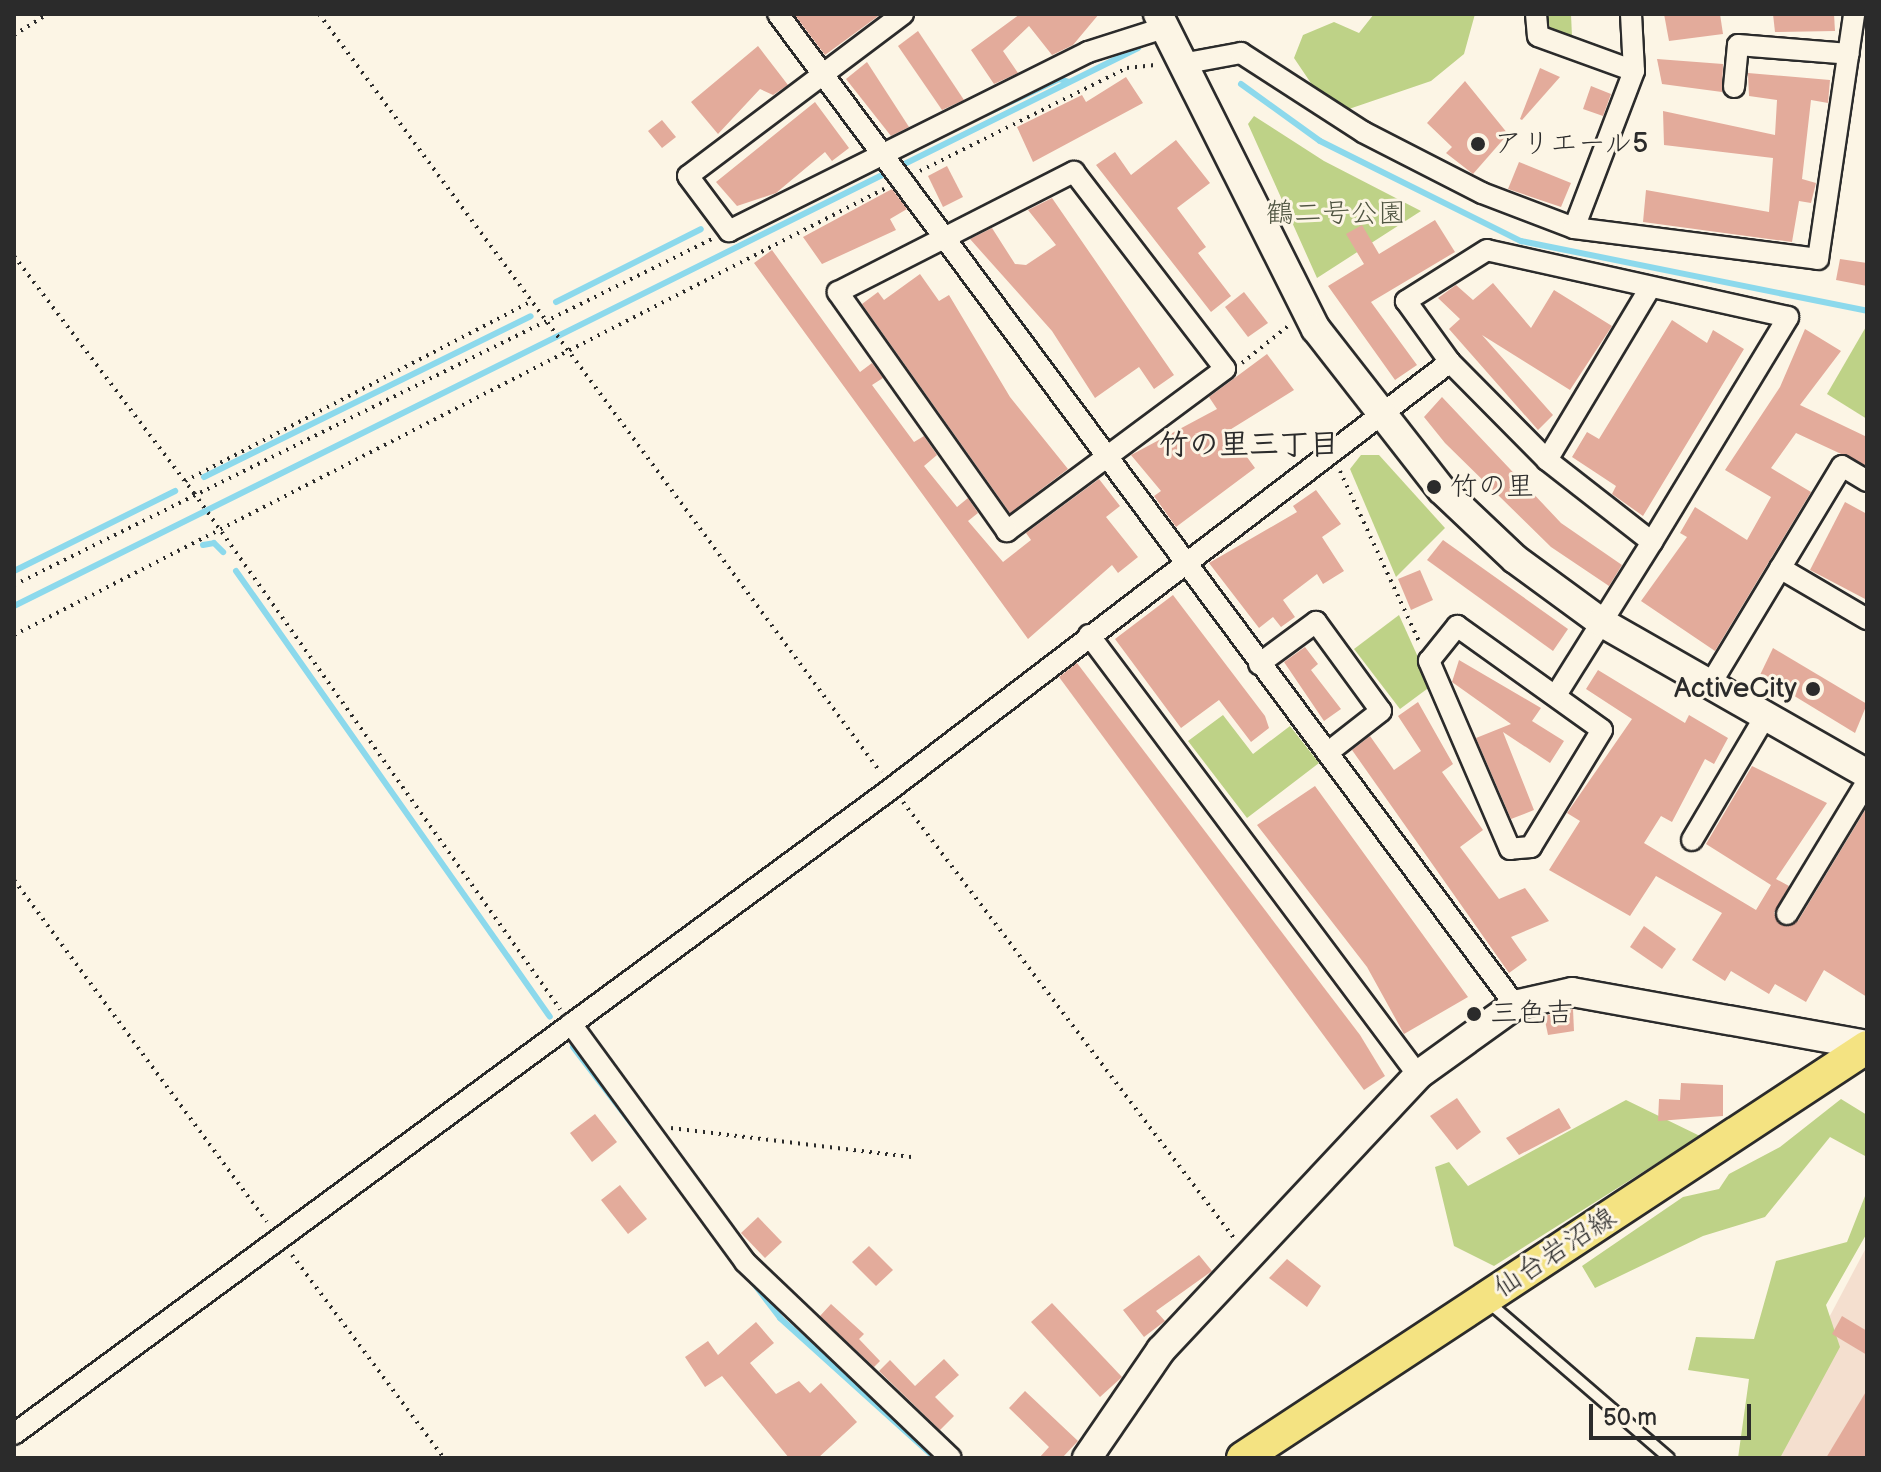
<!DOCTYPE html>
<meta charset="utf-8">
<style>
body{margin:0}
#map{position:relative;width:1881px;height:1472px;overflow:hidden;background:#fcf5e5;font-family:"Balsamiq Sans","Klee One",sans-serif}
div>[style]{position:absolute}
.built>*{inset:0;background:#f4dfcf}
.green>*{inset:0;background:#bed287}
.stream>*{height:6px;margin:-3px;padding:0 3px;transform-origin:3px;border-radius:3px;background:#8cd9ec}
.building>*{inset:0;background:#e3ab9b}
.path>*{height:4px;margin-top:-2px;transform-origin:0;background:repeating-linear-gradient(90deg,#2b2b2b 0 2px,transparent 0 8px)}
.roads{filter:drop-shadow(2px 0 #2b2b2b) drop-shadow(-2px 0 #2b2b2b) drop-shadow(0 2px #2b2b2b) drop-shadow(0 -2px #2b2b2b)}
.lane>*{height:10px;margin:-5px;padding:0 5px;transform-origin:5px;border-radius:5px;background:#fcf5e5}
.street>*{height:20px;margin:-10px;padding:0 10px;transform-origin:10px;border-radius:10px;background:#fcf5e5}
.secondary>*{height:28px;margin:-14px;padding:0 14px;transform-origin:14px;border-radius:14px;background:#fcf5e5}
.primary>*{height:32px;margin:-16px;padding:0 16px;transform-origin:16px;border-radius:16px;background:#f4e382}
.dots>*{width:22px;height:22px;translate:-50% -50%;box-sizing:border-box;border:4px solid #fcf5e5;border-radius:50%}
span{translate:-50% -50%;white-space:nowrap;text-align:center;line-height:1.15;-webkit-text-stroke:6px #fcf5e5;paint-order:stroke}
.poi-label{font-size:28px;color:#2b2b2b}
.left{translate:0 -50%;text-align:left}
.right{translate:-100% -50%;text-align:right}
.park-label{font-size:28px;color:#505542}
.street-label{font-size:28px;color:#2b2b2b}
.neighbourhood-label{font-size:30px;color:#2b2b2b;font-weight:700}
.frame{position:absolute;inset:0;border:16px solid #2b2b2b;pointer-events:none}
.scale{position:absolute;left:1589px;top:1404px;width:162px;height:36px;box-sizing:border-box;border:4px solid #2b2b2b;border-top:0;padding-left:10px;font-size:24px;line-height:28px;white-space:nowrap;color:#2b2b2b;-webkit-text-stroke:6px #fcf5e5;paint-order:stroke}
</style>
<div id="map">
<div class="built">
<i style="clip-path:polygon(1867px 1246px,1867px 1458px,1778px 1458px,1815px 1344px)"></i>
</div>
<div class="green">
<i style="clip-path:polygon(1374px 14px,1475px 14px,1464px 54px,1431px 81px,1346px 110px,1321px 98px,1294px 58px,1303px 35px,1334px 22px,1359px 33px)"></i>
<i style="clip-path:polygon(1547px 14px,1571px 14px,1572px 37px,1550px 28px)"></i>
<i style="clip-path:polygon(1254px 116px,1324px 161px,1421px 211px,1317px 278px,1248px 124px)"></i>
<i style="clip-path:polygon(1867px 325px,1867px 419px,1827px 394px)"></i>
<i style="clip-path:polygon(1361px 455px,1379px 455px,1445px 528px,1396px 577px,1350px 469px)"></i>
<i style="clip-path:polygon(1399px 615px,1431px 686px,1400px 709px,1354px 649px)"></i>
<i style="clip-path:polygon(1223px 715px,1253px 754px,1290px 726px,1319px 763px,1247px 818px,1188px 741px)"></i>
<i style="clip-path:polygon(1841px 1099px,1867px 1115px,1867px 1157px,1830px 1137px,1765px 1217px,1703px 1236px,1595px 1288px,1582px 1266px,1683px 1197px,1719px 1189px,1729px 1174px,1780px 1147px)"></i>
<i style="clip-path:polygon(1626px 1100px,1700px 1136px,1494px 1266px,1454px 1246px,1435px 1167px,1449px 1162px,1468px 1186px)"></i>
<i style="clip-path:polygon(1867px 1191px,1867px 1233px,1826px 1305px,1840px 1347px,1780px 1458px,1738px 1458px,1749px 1379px,1688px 1370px,1696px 1337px,1754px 1339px,1776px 1261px,1847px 1242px)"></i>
</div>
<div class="stream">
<i style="left:1241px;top:84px;width:97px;rotate:35.8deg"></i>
<i style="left:1320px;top:141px;width:225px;rotate:26.5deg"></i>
<i style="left:1521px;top:241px;width:353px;rotate:11.4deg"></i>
<i style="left:985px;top:114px;width:82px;rotate:-25.3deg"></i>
<i style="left:1059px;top:79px;width:10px;rotate:17deg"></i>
<i style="left:556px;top:302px;width:162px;rotate:-26.7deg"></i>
<i style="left:204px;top:477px;width:364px;rotate:-26.2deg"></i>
<i style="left:203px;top:545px;width:11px;rotate:-10deg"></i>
<i style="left:214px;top:543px;width:13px;rotate:45deg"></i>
<i style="left:14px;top:571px;width:180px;rotate:-26.4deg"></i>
<i style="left:236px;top:571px;width:545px;rotate:54.85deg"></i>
<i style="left:14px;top:606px;width:1255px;rotate:-26.4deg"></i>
<i style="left:573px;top:1047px;width:341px;rotate:52.6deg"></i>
<i style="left:780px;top:1318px;width:209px;rotate:42.1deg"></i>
</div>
<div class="building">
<i style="clip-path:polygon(794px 14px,881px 14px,825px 55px)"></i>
<i style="clip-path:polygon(1020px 14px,1099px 14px,1073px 45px,1052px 55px,1029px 26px,1003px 51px,1018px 73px,994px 84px,971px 50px)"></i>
<i style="clip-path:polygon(1664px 14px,1720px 14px,1723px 34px,1669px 41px)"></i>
<i style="clip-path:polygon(1773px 14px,1834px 14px,1835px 31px,1775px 32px)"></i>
<i style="clip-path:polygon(918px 31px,964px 100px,942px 110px,898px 46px)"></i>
<i style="clip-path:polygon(758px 46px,788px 85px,773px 95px,760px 89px,718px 134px,691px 102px)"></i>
<i style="clip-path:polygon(1657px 59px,1723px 64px,1722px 92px,1662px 84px)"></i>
<i style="clip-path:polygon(867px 62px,909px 127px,891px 136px,846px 79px)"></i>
<i style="clip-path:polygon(1540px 68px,1560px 77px,1522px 120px,1520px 119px)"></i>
<i style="clip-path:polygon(1748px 73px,1830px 80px,1828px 103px,1811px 100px,1802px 179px,1816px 183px,1811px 203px,1799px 201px,1792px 242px,1643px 222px,1646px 190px,1769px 212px,1773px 158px,1664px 145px,1663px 111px,1775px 135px,1777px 100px,1749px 96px)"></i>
<i style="clip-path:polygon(1126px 77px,1143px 103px,1033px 162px,1017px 127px,1082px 95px,1086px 102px)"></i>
<i style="clip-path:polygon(1465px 81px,1508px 134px,1473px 174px,1446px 153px,1452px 147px,1427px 123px)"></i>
<i style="clip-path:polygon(1591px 86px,1611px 94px,1603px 116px,1583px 109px)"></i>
<i style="clip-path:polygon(815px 102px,849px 148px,832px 161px,825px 152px,776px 193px,737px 206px,716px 182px)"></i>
<i style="clip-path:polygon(662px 120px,676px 137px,662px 148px,648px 131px)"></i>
<i style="clip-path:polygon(1176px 140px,1210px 183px,1177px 208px,1206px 247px,1198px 253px,1231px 296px,1211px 312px,1096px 165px,1115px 152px,1131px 175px)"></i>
<i style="clip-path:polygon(1519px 162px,1571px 183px,1561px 207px,1508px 189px)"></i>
<i style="clip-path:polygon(947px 166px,963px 197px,943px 207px,928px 176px)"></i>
<i style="clip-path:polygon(892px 189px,907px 209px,890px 219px,896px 230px,822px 264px,803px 237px)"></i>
<i style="clip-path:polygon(1052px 198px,1174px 375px,1154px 389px,1139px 367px,1095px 398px,1052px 331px,970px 239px,992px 228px,1015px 264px,1026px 265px,1056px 245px,1028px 210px)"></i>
<i style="clip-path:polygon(1435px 220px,1455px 252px,1371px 302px,1417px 365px,1395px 380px,1328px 286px,1364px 264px,1346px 234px,1362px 225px,1379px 254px)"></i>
<i style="clip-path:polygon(772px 250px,860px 372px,872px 363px,883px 378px,872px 385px,914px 442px,924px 436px,937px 455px,924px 466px,957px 507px,968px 498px,978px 513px,968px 521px,1003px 562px,1031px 540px,1026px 533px,1099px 479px,1120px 506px,1106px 517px,1138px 557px,1118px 573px,1112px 565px,1028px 639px,754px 263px)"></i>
<i style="clip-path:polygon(1840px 259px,1867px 263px,1867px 286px,1836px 280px)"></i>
<i style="clip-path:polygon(920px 274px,939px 301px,949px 295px,1010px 397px,1068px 469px,1010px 513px,862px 304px,878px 292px,884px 300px)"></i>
<i style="clip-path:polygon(1493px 283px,1531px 328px,1554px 290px,1612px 326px,1570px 390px,1482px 335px,1553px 415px,1538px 430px,1449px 329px,1460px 319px,1438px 298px,1456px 285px,1473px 300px)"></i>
<i style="clip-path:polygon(1244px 292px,1268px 323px,1248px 337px,1225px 307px)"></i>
<i style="clip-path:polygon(1672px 320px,1707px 343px,1713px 330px,1744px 349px,1643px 516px,1612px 494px,1616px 486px,1572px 457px,1587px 432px,1599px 439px)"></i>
<i style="clip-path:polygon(1805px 329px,1841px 351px,1800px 405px,1867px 437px,1867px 466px,1796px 433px,1771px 468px,1811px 492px,1715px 651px,1641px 601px,1687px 537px,1680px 533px,1695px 507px,1747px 540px,1771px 497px,1725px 470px,1780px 387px)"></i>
<i style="clip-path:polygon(1267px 354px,1294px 390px,1228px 431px,1255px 468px,1176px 527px,1154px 496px,1161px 491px,1131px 455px,1217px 409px,1209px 397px)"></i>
<i style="clip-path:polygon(1442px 397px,1561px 523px,1622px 565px,1609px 586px,1551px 547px,1445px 443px,1424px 417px)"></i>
<i style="clip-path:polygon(1316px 490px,1341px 524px,1322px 537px,1344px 571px,1323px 584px,1317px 574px,1283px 600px,1295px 617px,1281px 627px,1273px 617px,1259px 628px,1209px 563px,1297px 512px,1293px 506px)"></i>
<i style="clip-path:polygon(1845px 502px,1867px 514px,1867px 600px,1810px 570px)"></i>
<i style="clip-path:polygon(1443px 540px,1568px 629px,1553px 651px,1427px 560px)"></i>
<i style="clip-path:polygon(1420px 570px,1433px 600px,1411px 610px,1398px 579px)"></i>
<i style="clip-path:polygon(1173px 595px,1265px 716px,1269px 728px,1251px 742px,1219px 700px,1181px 728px,1115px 639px)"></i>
<i style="clip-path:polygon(1305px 647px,1318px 664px,1311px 670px,1341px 709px,1324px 721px,1284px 662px)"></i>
<i style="clip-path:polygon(1773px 648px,1867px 704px,1855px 733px,1760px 675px)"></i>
<i style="clip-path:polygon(1459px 660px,1541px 708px,1532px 721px,1564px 741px,1550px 763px,1503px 732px,1534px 810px,1511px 819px,1476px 738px,1511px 724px,1452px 682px)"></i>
<i style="clip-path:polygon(1077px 663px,1360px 1035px,1385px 1076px,1364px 1090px,1059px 677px)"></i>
<i style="clip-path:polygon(1598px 670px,1685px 723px,1689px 715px,1728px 738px,1714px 764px,1705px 759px,1672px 822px,1661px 816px,1644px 843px,1756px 910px,1771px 885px,1706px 844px,1752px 766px,1827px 803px,1776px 879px,1789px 886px,1774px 913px,1781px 925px,1798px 921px,1867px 807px,1867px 997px,1824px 970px,1806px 1002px,1775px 984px,1769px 994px,1731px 971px,1725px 981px,1692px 960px,1722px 913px,1656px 876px,1630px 916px,1549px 870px,1580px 821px,1567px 813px,1632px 719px,1586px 689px)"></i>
<i style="clip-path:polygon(1418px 702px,1453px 764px,1442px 772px,1483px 830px,1460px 847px,1499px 899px,1525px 888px,1549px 921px,1511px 937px,1527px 960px,1509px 973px,1352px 750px,1370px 736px,1394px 770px,1421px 751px,1398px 716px)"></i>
<i style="clip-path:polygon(1315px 786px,1468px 997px,1404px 1034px,1367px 967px,1257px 825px)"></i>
<i style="clip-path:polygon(1644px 926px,1676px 949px,1662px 969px,1630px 947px)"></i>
<i style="clip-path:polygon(1573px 1009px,1574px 1031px,1548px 1035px,1544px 1016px)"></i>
<i style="clip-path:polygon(1681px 1083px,1723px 1085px,1723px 1116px,1658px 1121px,1659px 1099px,1680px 1100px)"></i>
<i style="clip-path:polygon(1457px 1098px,1481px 1132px,1457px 1150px,1430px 1116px)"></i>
<i style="clip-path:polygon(1559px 1108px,1571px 1128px,1519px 1155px,1506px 1138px)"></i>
<i style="clip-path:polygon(595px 1114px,617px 1142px,592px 1162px,570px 1133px)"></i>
<i style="clip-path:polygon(620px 1185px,647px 1219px,628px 1234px,601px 1200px)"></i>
<i style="clip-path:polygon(758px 1217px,782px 1242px,765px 1258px,741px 1233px)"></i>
<i style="clip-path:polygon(869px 1246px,893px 1270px,876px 1286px,852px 1262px)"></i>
<i style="clip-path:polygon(1199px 1255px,1212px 1271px,1156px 1311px,1165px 1321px,1144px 1337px,1123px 1310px)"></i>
<i style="clip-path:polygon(1287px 1259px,1321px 1286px,1307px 1307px,1269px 1278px)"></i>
<i style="clip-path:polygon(1052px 1303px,1122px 1377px,1100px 1397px,1031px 1322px)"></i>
<i style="clip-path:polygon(831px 1304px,864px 1334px,859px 1339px,880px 1361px,874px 1367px,820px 1316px)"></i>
<i style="clip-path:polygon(1842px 1316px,1867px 1331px,1867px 1355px,1832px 1334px)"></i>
<i style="clip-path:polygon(756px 1322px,774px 1343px,750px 1363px,776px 1394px,799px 1381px,810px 1393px,821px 1383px,857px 1422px,818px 1458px,789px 1458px,722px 1376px,705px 1387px,685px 1357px,708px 1341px,718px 1355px)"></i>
<i style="clip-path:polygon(944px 1359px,959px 1375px,935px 1397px,954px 1416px,940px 1430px,879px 1371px,890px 1360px,915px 1386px)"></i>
<i style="clip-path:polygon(1867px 1390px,1867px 1458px,1826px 1458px)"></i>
<i style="clip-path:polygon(1025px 1391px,1078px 1441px,1062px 1458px,1039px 1458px,1049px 1447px,1009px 1408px)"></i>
</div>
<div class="path">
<i style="left:319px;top:14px;width:944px;rotate:53.48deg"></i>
<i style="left:14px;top:35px;width:39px;rotate:-32deg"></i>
<i style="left:920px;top:171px;width:231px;rotate:-26.5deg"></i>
<i style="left:1127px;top:68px;width:28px;rotate:-6deg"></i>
<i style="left:14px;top:256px;width:298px;rotate:52.8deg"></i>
<i style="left:194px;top:493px;width:633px;rotate:54.65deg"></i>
<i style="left:1242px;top:363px;width:59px;rotate:-38.8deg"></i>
<i style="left:1340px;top:471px;width:187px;rotate:65.1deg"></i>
<i style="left:185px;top:481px;width:391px;rotate:-27.4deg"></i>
<i style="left:14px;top:585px;width:779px;rotate:-26.37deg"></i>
<i style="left:14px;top:635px;width:978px;rotate:-27.14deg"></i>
<i style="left:903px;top:802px;width:547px;rotate:52.8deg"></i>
<i style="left:14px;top:880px;width:425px;rotate:53.5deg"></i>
<i style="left:671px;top:1128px;width:242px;rotate:6.9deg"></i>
<i style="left:292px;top:1255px;width:254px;rotate:53.2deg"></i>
</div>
<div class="roads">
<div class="lane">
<i style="left:1487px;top:1301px;width:240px;rotate:40.8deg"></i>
</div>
<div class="street">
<i style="left:778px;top:14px;width:1235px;rotate:53.36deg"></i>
<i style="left:903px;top:14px;width:269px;rotate:143deg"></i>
<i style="left:688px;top:176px;width:69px;rotate:53.3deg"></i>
<i style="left:729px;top:231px;width:401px;rotate:-26.5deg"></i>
<i style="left:1088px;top:52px;width:83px;rotate:-17.6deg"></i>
<i style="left:1536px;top:14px;width:22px;rotate:85deg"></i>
<i style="left:1538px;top:36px;width:102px;rotate:20deg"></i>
<i style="left:1634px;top:71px;width:168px;rotate:110.9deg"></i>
<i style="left:1631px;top:14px;width:57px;rotate:87deg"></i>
<i style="left:1187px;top:63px;width:55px;rotate:-10.5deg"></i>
<i style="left:1241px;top:53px;width:145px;rotate:32.9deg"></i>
<i style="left:1363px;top:132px;width:134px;rotate:27.1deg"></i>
<i style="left:1482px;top:193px;width:98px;rotate:20.8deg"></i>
<i style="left:1574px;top:228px;width:246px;rotate:7.2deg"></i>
<i style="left:1818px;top:259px;width:248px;rotate:-81.6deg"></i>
<i style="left:1734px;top:87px;width:42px;rotate:-84.6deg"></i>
<i style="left:1738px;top:45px;width:111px;rotate:4.6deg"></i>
<i style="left:1074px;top:172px;width:248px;rotate:52.5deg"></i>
<i style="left:1225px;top:369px;width:272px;rotate:143.4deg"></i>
<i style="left:1007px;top:531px;width:293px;rotate:-125.3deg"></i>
<i style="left:838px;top:292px;width:265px;rotate:-27deg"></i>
<i style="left:1547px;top:460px;width:200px;rotate:-59.1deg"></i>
<i style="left:1780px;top:568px;width:101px;rotate:30.4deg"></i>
<i style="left:1457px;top:626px;width:178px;rotate:35.6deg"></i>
<i style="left:1602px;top:730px;width:137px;rotate:121.3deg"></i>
<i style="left:1531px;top:847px;width:21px;rotate:175deg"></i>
<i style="left:1510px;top:849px;width:205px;rotate:-113.3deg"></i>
<i style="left:1429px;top:661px;width:45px;rotate:-51.3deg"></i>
<i style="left:1089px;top:635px;width:549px;rotate:53.21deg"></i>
<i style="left:1259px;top:664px;width:71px;rotate:-36.4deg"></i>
<i style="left:1316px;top:622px;width:110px;rotate:53.9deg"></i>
<i style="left:1381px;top:711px;width:68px;rotate:142.1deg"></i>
<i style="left:1711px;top:683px;width:253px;rotate:-58.9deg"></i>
<i style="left:1842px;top:466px;width:29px;rotate:31deg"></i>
<i style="left:1556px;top:695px;width:181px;rotate:-57.9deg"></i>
<i style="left:1652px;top:542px;width:263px;rotate:-58.8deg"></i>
<i style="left:1788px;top:317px;width:308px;rotate:-167.5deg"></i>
<i style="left:1487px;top:250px;width:96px;rotate:147.8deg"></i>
<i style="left:1406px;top:301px;width:75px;rotate:54.2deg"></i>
<i style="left:1450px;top:362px;width:138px;rotate:45.3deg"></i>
<i style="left:1547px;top:460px;width:133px;rotate:38deg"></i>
<i style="left:1692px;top:840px;width:145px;rotate:-59.4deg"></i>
<i style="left:1787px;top:914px;width:154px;rotate:-58.8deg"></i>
<i style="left:571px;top:1024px;width:295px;rotate:53.8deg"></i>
<i style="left:745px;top:1262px;width:284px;rotate:43.6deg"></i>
<i style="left:14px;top:1434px;width:1090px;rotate:-36.34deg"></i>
<i style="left:892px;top:788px;width:702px;rotate:-37.36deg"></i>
</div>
<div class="secondary">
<i style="left:1158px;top:14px;width:352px;rotate:63.4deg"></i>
<i style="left:1316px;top:329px;width:204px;rotate:52deg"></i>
<i style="left:1442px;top:490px;width:100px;rotate:43.4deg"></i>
<i style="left:1515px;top:559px;width:107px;rotate:36.2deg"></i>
<i style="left:1601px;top:622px;width:306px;rotate:29.7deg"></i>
<i style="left:1087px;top:1458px;width:131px;rotate:-55.6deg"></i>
<i style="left:1161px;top:1350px;width:376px;rotate:-46.9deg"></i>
<i style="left:1418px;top:1075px;width:120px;rotate:-35.8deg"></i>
<i style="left:1515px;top:1005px;width:58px;rotate:-12.8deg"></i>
<i style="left:1572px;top:992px;width:300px;rotate:10.2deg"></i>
</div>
<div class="primary">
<i style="left:1243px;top:1458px;width:747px;rotate:-33.37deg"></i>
</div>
</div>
<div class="dots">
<i style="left:1478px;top:144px;background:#2b2b2b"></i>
<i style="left:1434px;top:487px;background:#2b2b2b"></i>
<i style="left:1813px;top:689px;background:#2b2b2b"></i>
<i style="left:1474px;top:1014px;background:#2b2b2b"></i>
</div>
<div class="poi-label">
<span class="left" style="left:1494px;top:144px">アリエール5</span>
<span class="left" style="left:1450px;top:487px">竹の里</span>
<span class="right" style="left:1797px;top:689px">ActiveCity</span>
<span class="left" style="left:1490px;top:1014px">三色吉</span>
</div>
<div class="park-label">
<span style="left:1336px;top:214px">鶴二号公園</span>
</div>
<div class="street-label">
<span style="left:1555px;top:1253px;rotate:-33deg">仙台岩沼線</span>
</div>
<div class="neighbourhood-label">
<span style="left:1249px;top:445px">竹の里三丁目</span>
</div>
<div class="frame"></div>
<div class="scale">50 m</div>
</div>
